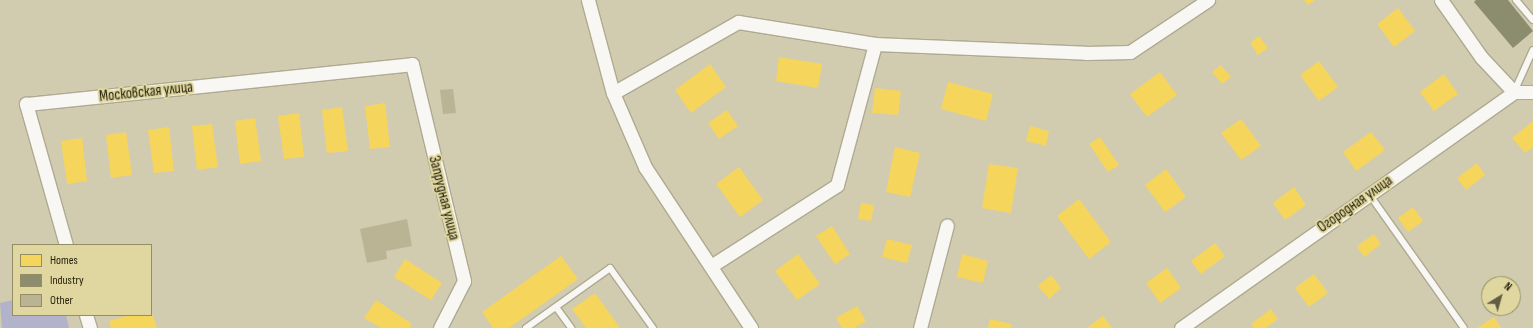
<!DOCTYPE html>
<meta charset="utf-8">
<style>
body{margin:0}
#map{position:relative;width:1533px;height:328px;overflow:hidden;background:#d1ccaf;font-family:"Sofia Sans Condensed",sans-serif}
div>[style]{position:absolute}
.green>*{inset:0;background:#b2b3cb}
.homes>*{inset:0;background:#f6d55c}
.industry>*{inset:0;background:#8c8c6e}
.building>*{inset:0;background:#bab494}
.roads{filter:drop-shadow(1px 0 #aeaa92) drop-shadow(-1px 0 #aeaa92) drop-shadow(0 1px #aeaa92) drop-shadow(0 -1px #aeaa92)}
.service>*{height:6px;margin:-3px;padding:0 3px;transform-origin:3px;border-radius:3px;background:#f8f7f3}
.minor>*{height:13px;margin:-6.5px;padding:0 6.5px;transform-origin:6.5px;border-radius:6.5px;background:#f8f7f3}
span{translate:-50% -50%;white-space:nowrap;text-align:center;line-height:1.15;-webkit-text-stroke:4px #e0d7a0;paint-order:stroke}
.street-label{font-size:15px;color:#24200b}
.legend{position:absolute;left:12px;top:244px;width:140px;height:72px;box-sizing:border-box;background:#e0d7a0;border:1px solid #958e64;margin:0;padding:5px 7px;list-style:none;font-size:12px;color:#24200b}
.legend li{display:flex;align-items:center;gap:8px;height:20px}
.legend b{width:20px;border:1px solid #958e64}
.north{position:absolute;left:1481px;top:276px;width:40px;height:40px;box-sizing:border-box;background:#e0d7a0;border:1px solid #958e64;border-radius:50%;rotate:37deg;font-size:11px;font-weight:700;line-height:16px;text-align:center;color:#24200b}
.north::after{content:'';display:block;margin:auto;width:14px;height:18px;background:#615c44;clip-path:polygon(50% 0,100% 100%,50% 72%,0 100%)}
</style>
<div id="map">
<div class="green">
<i style="clip-path:polygon(13px 300px,13px 315px,66px 315px,69px 328px,2px 328px,0 303px)"></i>
</div>
<div class="homes">
<i style="clip-path:polygon(1304px 0,1315px 0,1308px 5px)"></i>
<i style="clip-path:polygon(1398px 8px,1415px 31px,1394px 47px,1377px 24px)"></i>
<i style="clip-path:polygon(1259px 36px,1268px 48px,1258px 55px,1250px 43px)"></i>
<i style="clip-path:polygon(779px 57px,822px 64px,818px 88px,776px 81px)"></i>
<i style="clip-path:polygon(1319px 61px,1338px 87px,1319px 101px,1300px 75px)"></i>
<i style="clip-path:polygon(710px 64px,726px 87px,691px 113px,675px 90px)"></i>
<i style="clip-path:polygon(1221px 65px,1231px 77px,1222px 84px,1212px 72px)"></i>
<i style="clip-path:polygon(1160px 72px,1177px 95px,1147px 117px,1130px 94px)"></i>
<i style="clip-path:polygon(1444px 74px,1458px 94px,1434px 111px,1420px 92px)"></i>
<i style="clip-path:polygon(948px 82px,993px 94px,986px 121px,941px 109px)"></i>
<i style="clip-path:polygon(875px 88px,901px 91px,898px 115px,872px 113px)"></i>
<i style="clip-path:polygon(385px 103px,390px 147px,370px 149px,365px 106px)"></i>
<i style="clip-path:polygon(342px 107px,348px 151px,327px 153px,322px 110px)"></i>
<i style="clip-path:polygon(727px 110px,738px 126px,719px 139px,708px 123px)"></i>
<i style="clip-path:polygon(299px 113px,304px 157px,284px 159px,278px 116px)"></i>
<i style="clip-path:polygon(255px 118px,261px 161px,240px 164px,235px 121px)"></i>
<i style="clip-path:polygon(1241px 119px,1261px 146px,1241px 160px,1221px 133px)"></i>
<i style="clip-path:polygon(1533px 121px,1533px 147px,1525px 153px,1512px 138px)"></i>
<i style="clip-path:polygon(212px 124px,218px 167px,197px 170px,192px 126px)"></i>
<i style="clip-path:polygon(1030px 126px,1049px 131px,1046px 146px,1026px 141px)"></i>
<i style="clip-path:polygon(169px 127px,174px 171px,154px 173px,148px 130px)"></i>
<i style="clip-path:polygon(126px 132px,132px 175px,111px 178px,106px 135px)"></i>
<i style="clip-path:polygon(1371px 132px,1385px 150px,1356px 171px,1343px 152px)"></i>
<i style="clip-path:polygon(1100px 137px,1119px 165px,1108px 172px,1089px 144px)"></i>
<i style="clip-path:polygon(82px 138px,87px 181px,67px 184px,61px 141px)"></i>
<i style="clip-path:polygon(895px 147px,920px 153px,910px 197px,886px 192px)"></i>
<i style="clip-path:polygon(1477px 163px,1485px 175px,1466px 190px,1457px 178px)"></i>
<i style="clip-path:polygon(989px 164px,1018px 168px,1011px 213px,982px 208px)"></i>
<i style="clip-path:polygon(739px 167px,763px 200px,740px 217px,716px 184px)"></i>
<i style="clip-path:polygon(1166px 169px,1186px 197px,1165px 212px,1145px 185px)"></i>
<i style="clip-path:polygon(1294px 187px,1306px 205px,1285px 220px,1273px 203px)"></i>
<i style="clip-path:polygon(1079px 199px,1111px 242px,1089px 259px,1057px 216px)"></i>
<i style="clip-path:polygon(861px 203px,874px 205px,871px 221px,858px 219px)"></i>
<i style="clip-path:polygon(1413px 207px,1423px 221px,1408px 232px,1398px 218px)"></i>
<i style="clip-path:polygon(832px 226px,850px 254px,835px 264px,816px 236px)"></i>
<i style="clip-path:polygon(1374px 234px,1381px 244px,1364px 257px,1357px 246px)"></i>
<i style="clip-path:polygon(887px 239px,912px 245px,907px 263px,882px 257px)"></i>
<i style="clip-path:polygon(1215px 243px,1225px 256px,1201px 274px,1191px 261px)"></i>
<i style="clip-path:polygon(798px 254px,820px 284px,797px 300px,775px 271px)"></i>
<i style="clip-path:polygon(962px 254px,988px 261px,983px 283px,957px 277px)"></i>
<i style="clip-path:polygon(561px 256px,578px 279px,509px 328px,493px 328px,482px 312px)"></i>
<i style="clip-path:polygon(405px 259px,442px 283px,431px 300px,394px 277px)"></i>
<i style="clip-path:polygon(1167px 268px,1181px 288px,1160px 303px,1146px 283px)"></i>
<i style="clip-path:polygon(1314px 274px,1328px 293px,1309px 307px,1295px 288px)"></i>
<i style="clip-path:polygon(1051px 275px,1061px 288px,1049px 299px,1038px 286px)"></i>
<i style="clip-path:polygon(595px 293px,620px 328px,586px 328px,572px 309px)"></i>
<i style="clip-path:polygon(376px 300px,412px 324px,410px 328px,381px 328px,364px 318px)"></i>
<i style="clip-path:polygon(857px 306px,866px 321px,854px 328px,842px 328px,836px 318px)"></i>
<i style="clip-path:polygon(1271px 309px,1278px 319px,1266px 328px,1254px 328px,1251px 324px)"></i>
<i style="clip-path:polygon(151px 311px,157px 328px,111px 328px,109px 321px,130px 315px,151px 315px)"></i>
<i style="clip-path:polygon(1103px 316px,1112px 328px,1087px 328px)"></i>
<i style="clip-path:polygon(1494px 317px,1501px 328px,1477px 328px)"></i>
<i style="clip-path:polygon(990px 319px,1012px 324px,1011px 328px,988px 328px)"></i>
</div>
<div class="industry">
<i style="clip-path:polygon(1476px 0,1508px 0,1533px 31px,1513px 48px,1474px 2px)"></i>
</div>
<div class="building">
<i style="clip-path:polygon(453px 89px,456px 113px,443px 114px,440px 90px)"></i>
<i style="clip-path:polygon(407px 219px,412px 246px,386px 251px,387px 259px,367px 263px,360px 229px)"></i>
</div>
<div class="roads">
<div class="service">
<i style="left:1516px;top:0;width:26px;rotate:50deg"></i>
<i style="left:1514px;top:92px;width:46px;rotate:-65.7deg"></i>
<i style="left:1369px;top:194px;width:164px;rotate:54.7deg"></i>
<i style="left:556px;top:307px;width:26px;rotate:54deg"></i>
<i style="left:526px;top:328px;width:103px;rotate:-35.5deg"></i>
<i style="left:610px;top:268px;width:74px;rotate:54.4deg"></i>
</div>
<div class="minor">
<i style="left:588px;top:0;width:96px;rotate:75deg"></i>
<i style="left:613px;top:93px;width:81px;rotate:66.6deg"></i>
<i style="left:645px;top:167px;width:193px;rotate:56.6deg"></i>
<i style="left:1441px;top:0;width:70px;rotate:54.9deg"></i>
<i style="left:1481px;top:57px;width:48px;rotate:46.7deg"></i>
<i style="left:613px;top:93px;width:144px;rotate:-29.6deg"></i>
<i style="left:738px;top:22px;width:139px;rotate:9.1deg"></i>
<i style="left:875px;top:44px;width:211px;rotate:2.4deg"></i>
<i style="left:1086px;top:53px;width:44px;rotate:-1.3deg"></i>
<i style="left:1130px;top:52px;width:94px;rotate:-33.7deg"></i>
<i style="left:66px;top:245px;width:147px;rotate:-105.8deg"></i>
<i style="left:26px;top:104px;width:388px;rotate:-5.9deg"></i>
<i style="left:412px;top:64px;width:223px;rotate:76.5deg"></i>
<i style="left:464px;top:281px;width:53px;rotate:117.1deg"></i>
<i style="left:711px;top:266px;width:150px;rotate:-32.7deg"></i>
<i style="left:837px;top:185px;width:146px;rotate:-74.9deg"></i>
<i style="left:86px;top:315px;width:14px;rotate:73deg"></i>
<i style="left:920px;top:328px;width:106px;rotate:-75.3deg"></i>
<i style="left:1181px;top:328px;width:408px;rotate:-35.3deg"></i>
<i style="left:1514px;top:92px;width:19px"></i>
</div>
</div>
<div class="street-label">
<span style="left:146px;top:92px;rotate:-6deg">Московская улица</span>
<span style="left:444px;top:198px;rotate:76deg">Запрудная улица</span>
<span style="left:1355px;top:204px;rotate:-35deg">Огородная улица</span>
</div>
<ul class="legend">
<li><b style="height:11px;background:#f6d55c"></b>Homes</li>
<li><b style="height:11px;background:#8c8c6e"></b>Industry</li>
<li><b style="height:11px;background:#bab494"></b>Other</li>
</ul>
<div class="north">N</div>
</div>
